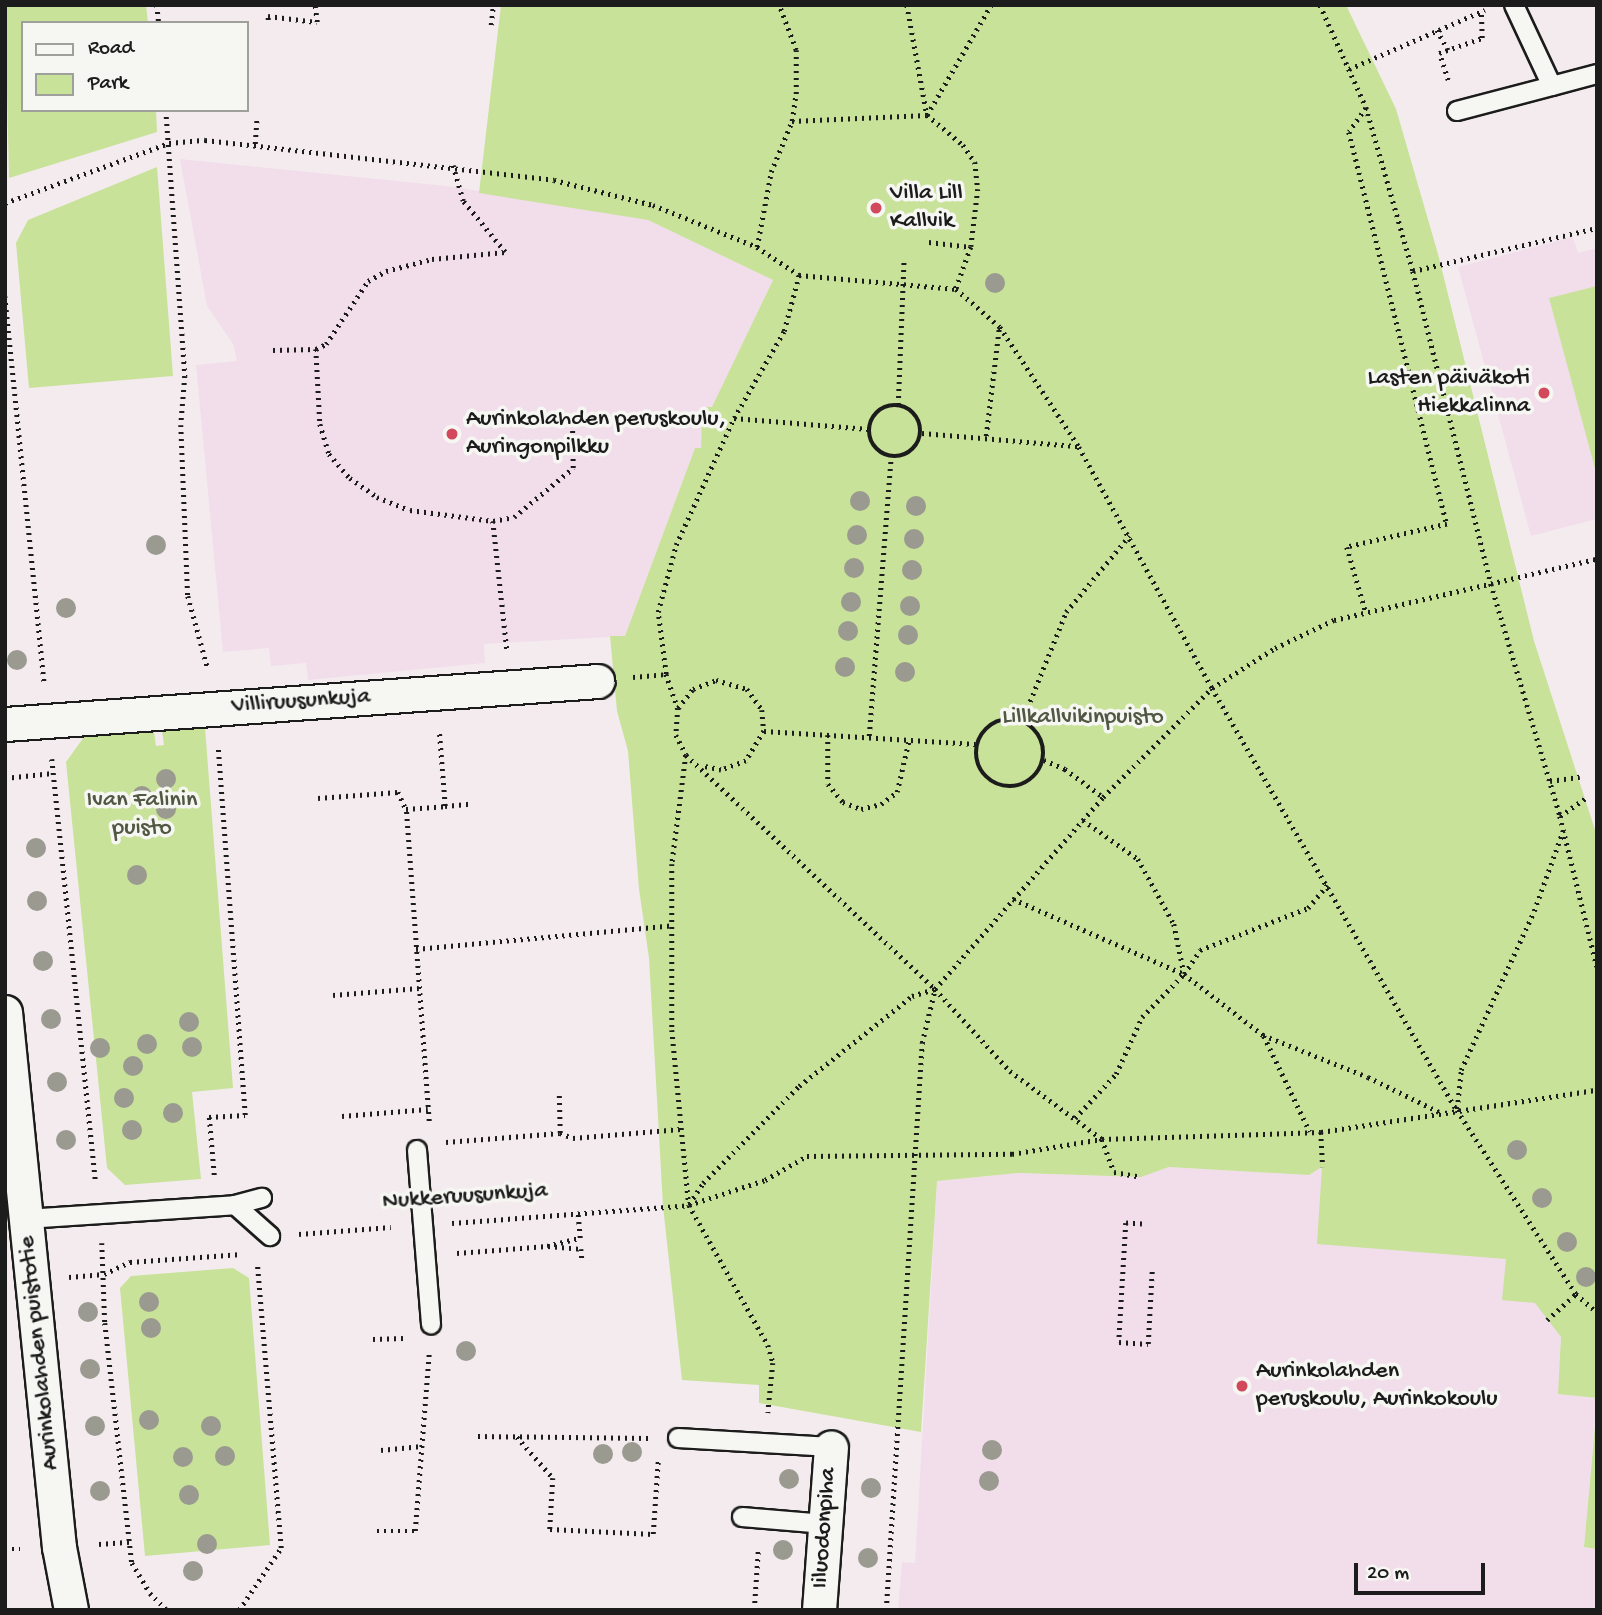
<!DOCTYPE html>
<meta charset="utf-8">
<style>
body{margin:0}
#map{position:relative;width:1602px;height:1615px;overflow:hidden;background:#f4ebef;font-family:"Gochi Hand",sans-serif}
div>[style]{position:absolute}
.built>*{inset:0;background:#f2deeb}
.green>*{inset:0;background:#c8e299}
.path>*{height:4.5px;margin-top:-2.25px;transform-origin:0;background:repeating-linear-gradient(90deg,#1c1c1c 0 2px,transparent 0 7px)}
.path>.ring{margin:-2.25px;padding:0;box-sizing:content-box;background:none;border:4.5px solid #1c1c1c;border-radius:50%}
.roads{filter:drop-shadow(2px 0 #1c1c1c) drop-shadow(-2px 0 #1c1c1c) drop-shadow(0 2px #1c1c1c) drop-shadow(0 -2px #1c1c1c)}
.lane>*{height:18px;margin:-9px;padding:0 9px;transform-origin:9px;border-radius:9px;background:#f6f6f2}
.street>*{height:33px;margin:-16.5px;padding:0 16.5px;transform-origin:16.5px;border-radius:16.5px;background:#f6f6f2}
.trees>*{width:20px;height:20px;margin:-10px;border-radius:50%;background:#9a9a90}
.dots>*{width:19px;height:19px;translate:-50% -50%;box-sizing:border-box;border:4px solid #f6f6f2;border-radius:50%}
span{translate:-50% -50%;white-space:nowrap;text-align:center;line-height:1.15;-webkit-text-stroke:7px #f6f6f2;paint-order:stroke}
.poi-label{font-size:24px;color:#1c1c1c}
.left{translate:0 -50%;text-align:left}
.right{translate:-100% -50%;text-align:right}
.street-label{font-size:24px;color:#1c1c1c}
.park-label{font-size:24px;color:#505742}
.frame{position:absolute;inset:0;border:7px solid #1c1c1c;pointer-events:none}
.legend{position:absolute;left:21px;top:21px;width:228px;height:91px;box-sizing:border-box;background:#f6f6f2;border:2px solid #9f9f9c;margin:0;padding:9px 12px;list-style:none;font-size:21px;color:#1c1c1c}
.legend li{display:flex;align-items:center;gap:14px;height:35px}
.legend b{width:35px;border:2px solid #9f9f9c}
.scale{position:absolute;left:1354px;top:1563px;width:131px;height:32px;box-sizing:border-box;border:4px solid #1c1c1c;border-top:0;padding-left:9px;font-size:21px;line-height:24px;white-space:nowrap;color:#1c1c1c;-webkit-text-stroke:5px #f6f6f2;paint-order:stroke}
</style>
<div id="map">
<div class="built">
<i style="clip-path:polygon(180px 159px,456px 187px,648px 220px,773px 280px,712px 408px,702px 408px,701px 448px,695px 448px,625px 636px,484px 644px,485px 663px,308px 680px,306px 663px,271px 666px,269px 648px,223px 652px,196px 365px,237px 361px,233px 344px,207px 306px)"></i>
<i style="clip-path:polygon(1573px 237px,1578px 253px,1597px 248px,1597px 519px,1531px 536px,1458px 267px)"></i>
<i style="clip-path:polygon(1169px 1167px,1309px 1175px,1323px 1167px,1507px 1259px,1561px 1337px,1559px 1394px,1597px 1398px,1584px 1547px,1597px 1549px,1597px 1610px,898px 1610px,902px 1562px,915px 1563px,937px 1181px,1019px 1173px,1141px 1177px)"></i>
</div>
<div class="green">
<i style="clip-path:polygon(5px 5px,146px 5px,148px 23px,23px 23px,23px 110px,156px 110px,157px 132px,9px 178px)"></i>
<i style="clip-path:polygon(501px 5px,1346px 5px,1396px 109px,1438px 254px,1534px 641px,1597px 836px,1597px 1398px,1558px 1394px,1561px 1337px,1535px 1303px,1502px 1300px,1506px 1259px,1317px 1244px,1322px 1167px,1309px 1175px,1169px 1167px,1141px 1177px,1019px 1173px,937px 1181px,921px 1432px,759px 1403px,759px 1385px,682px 1380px,663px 1206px,649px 958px,639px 889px,628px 751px,617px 711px,610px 636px,625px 636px,695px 448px,701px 448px,702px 407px,712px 407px,773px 280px,648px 220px,479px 193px)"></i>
<i style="clip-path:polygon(157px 167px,173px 376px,29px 388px,16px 243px,28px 220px)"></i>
<i style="clip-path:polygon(1597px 286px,1597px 476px,1549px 298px)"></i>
<i style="clip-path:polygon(205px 728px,233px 1088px,192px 1092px,201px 1179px,125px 1185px,107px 1168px,66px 762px,84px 737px,154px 732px,156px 746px,164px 745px,162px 731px)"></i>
<i style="clip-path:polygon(233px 1268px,249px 1278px,270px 1545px,145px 1556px,120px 1288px,131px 1276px)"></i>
<i style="clip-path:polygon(1597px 1404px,1597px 1549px,1584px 1547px)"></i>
</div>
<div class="path">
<i style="left:157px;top:5px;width:18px;rotate:84deg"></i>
<i style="left:907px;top:5px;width:112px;rotate:79.7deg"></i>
<i style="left:1320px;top:5px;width:112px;rotate:65.7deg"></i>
<i style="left:1366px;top:107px;width:171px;rotate:74deg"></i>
<i style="left:1413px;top:271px;width:323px;rotate:76deg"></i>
<i style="left:1491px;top:584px;width:242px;rotate:73.4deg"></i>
<i style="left:1560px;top:816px;width:155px;rotate:76.2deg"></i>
<i style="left:268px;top:20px;width:4px;rotate:-90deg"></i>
<i style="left:268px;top:16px;width:49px;rotate:7deg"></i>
<i style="left:317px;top:22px;width:17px;rotate:-97deg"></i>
<i style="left:491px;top:25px;width:20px;rotate:-84deg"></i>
<i style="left:1437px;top:30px;width:23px;rotate:61deg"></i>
<i style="left:1349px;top:69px;width:148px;rotate:-23.5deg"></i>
<i style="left:1448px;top:80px;width:28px;rotate:-108deg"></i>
<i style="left:1439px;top:53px;width:46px;rotate:-19.2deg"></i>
<i style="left:1482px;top:38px;width:26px;rotate:-92deg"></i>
<i style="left:1366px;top:108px;width:29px;rotate:125deg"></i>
<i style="left:1349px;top:132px;width:404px;rotate:76deg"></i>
<i style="left:1447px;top:524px;width:103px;rotate:167deg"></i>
<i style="left:1347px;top:547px;width:69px;rotate:73.9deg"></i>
<i style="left:166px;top:110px;width:267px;rotate:85.9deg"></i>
<i style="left:185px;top:376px;width:49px;rotate:94.7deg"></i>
<i style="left:181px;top:425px;width:171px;rotate:87.7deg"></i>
<i style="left:188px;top:596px;width:76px;rotate:74.7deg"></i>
<i style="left:927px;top:115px;width:127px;rotate:-59.8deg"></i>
<i style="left:792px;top:121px;width:135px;rotate:-2.5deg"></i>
<i style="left:927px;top:115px;width:47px;rotate:39.8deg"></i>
<i style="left:963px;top:145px;width:21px;rotate:55deg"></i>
<i style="left:975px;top:162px;width:27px;rotate:84deg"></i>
<i style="left:978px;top:189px;width:58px;rotate:96.9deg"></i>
<i style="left:971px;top:247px;width:45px;rotate:109.7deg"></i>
<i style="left:255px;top:144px;width:26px;rotate:-86deg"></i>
<i style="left:5px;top:203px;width:175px;rotate:-20.1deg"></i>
<i style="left:169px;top:143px;width:36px;rotate:-5deg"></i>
<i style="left:205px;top:140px;width:351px;rotate:6.5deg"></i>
<i style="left:554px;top:180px;width:102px;rotate:14.2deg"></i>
<i style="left:653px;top:205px;width:112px;rotate:22deg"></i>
<i style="left:757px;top:247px;width:50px;rotate:33.7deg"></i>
<i style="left:799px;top:275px;width:158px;rotate:5.1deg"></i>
<i style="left:956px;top:289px;width:58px;rotate:40.8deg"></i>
<i style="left:1000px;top:327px;width:144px;rotate:56.6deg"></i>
<i style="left:1079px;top:447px;width:275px;rotate:61.1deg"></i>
<i style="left:1212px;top:688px;width:488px;rotate:59.9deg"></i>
<i style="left:1457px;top:1110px;width:219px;rotate:57.1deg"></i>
<i style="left:1576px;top:1294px;width:28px;rotate:41deg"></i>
<i style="left:929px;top:242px;width:42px;rotate:6.8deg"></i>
<i style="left:757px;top:247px;width:76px;rotate:-79.4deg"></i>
<i style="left:771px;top:172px;width:55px;rotate:-67.6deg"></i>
<i style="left:792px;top:121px;width:27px;rotate:-82deg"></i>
<i style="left:796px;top:94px;width:44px;rotate:-90deg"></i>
<i style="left:796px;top:50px;width:48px;rotate:-110.7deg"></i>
<i style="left:1413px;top:271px;width:189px;rotate:-13.2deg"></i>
<i style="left:5px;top:296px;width:388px;rotate:84.2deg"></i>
<i style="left:316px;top:349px;width:75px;rotate:86.9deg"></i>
<i style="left:320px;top:424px;width:31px;rotate:73deg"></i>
<i style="left:329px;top:454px;width:32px;rotate:49deg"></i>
<i style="left:350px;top:478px;width:33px;rotate:35deg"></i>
<i style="left:377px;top:497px;width:35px;rotate:22deg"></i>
<i style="left:410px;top:510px;width:84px;rotate:7.5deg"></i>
<i style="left:493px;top:521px;width:129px;rotate:83.8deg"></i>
<i style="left:273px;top:350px;width:43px;rotate:-1.3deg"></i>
<i style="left:316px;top:349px;width:11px;rotate:-27deg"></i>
<i style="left:326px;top:344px;width:76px;rotate:-56.3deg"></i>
<i style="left:368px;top:281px;width:21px;rotate:-29deg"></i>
<i style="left:386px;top:271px;width:48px;rotate:-14.6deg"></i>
<i style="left:432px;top:259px;width:73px;rotate:-5.5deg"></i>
<i style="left:505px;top:252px;width:66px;rotate:-129.5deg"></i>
<i style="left:463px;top:201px;width:37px;rotate:-106deg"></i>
<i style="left:898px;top:405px;width:147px;rotate:-87.7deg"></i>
<i class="ring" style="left:869px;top:405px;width:47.5px;height:47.5px"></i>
<i style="left:734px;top:418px;width:135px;rotate:4.7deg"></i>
<i style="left:922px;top:433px;width:157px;rotate:4.8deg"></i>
<i style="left:986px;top:436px;width:108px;rotate:-83.1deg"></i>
<i style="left:493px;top:521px;width:21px;rotate:-11deg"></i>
<i style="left:514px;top:517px;width:77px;rotate:-39.7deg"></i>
<i style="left:573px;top:468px;width:55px;rotate:-91deg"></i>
<i style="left:666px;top:674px;width:63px;rotate:-97.4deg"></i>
<i style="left:658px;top:612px;width:69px;rotate:-75deg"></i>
<i style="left:676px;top:545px;width:140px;rotate:-65.5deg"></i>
<i style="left:734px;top:418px;width:100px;rotate:-60.1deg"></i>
<i style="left:784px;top:331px;width:58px;rotate:-75deg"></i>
<i style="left:633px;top:677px;width:33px;rotate:-5deg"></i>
<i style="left:666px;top:674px;width:36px;rotate:71deg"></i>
<i style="left:678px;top:708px;width:27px;rotate:94deg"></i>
<i style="left:676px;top:735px;width:22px;rotate:63deg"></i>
<i style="left:686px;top:755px;width:342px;rotate:43.2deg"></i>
<i style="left:935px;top:989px;width:111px;rotate:47.6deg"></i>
<i style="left:1010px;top:1071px;width:114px;rotate:36.5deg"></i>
<i style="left:1102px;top:1139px;width:35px;rotate:70deg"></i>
<i style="left:1114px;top:1172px;width:27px;rotate:10deg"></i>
<i style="left:678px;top:708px;width:24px;rotate:-52deg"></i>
<i style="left:693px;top:689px;width:25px;rotate:-21deg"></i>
<i style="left:716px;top:680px;width:32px;rotate:16deg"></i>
<i style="left:747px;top:689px;width:26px;rotate:54deg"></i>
<i style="left:762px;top:710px;width:21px;rotate:85deg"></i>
<i style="left:764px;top:731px;width:35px;rotate:121deg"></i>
<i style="left:746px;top:761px;width:27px;rotate:160deg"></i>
<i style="left:721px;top:770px;width:19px;rotate:-168deg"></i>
<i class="ring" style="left:976px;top:719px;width:63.5px;height:63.5px"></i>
<i style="left:1022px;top:721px;width:118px;rotate:-68deg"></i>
<i style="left:1066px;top:612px;width:99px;rotate:-50.3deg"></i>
<i style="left:764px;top:731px;width:212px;rotate:3.5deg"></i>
<i style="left:828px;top:735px;width:49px;rotate:90deg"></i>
<i style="left:828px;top:784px;width:23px;rotate:50deg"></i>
<i style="left:843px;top:802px;width:19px;rotate:21deg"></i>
<i style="left:861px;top:809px;width:21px;rotate:-14deg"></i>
<i style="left:881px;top:804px;width:20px;rotate:-37deg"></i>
<i style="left:897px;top:792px;width:53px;rotate:-77deg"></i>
<i style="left:869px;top:736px;width:281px;rotate:-85.5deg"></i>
<i style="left:686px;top:755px;width:110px;rotate:97.3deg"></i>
<i style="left:672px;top:864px;width:166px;rotate:90deg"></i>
<i style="left:672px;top:1030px;width:176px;rotate:84.5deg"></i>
<i style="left:689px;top:1205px;width:161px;rotate:60.6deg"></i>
<i style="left:768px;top:1345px;width:19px;rotate:74deg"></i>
<i style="left:773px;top:1363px;width:50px;rotate:95.7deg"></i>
<i style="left:52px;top:759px;width:425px;rotate:84.1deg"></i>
<i style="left:1044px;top:760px;width:23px;rotate:23deg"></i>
<i style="left:1065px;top:769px;width:47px;rotate:36.4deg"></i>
<i style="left:5px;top:778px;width:48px;rotate:-5.9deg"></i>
<i style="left:1550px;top:781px;width:30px;rotate:-8deg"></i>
<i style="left:318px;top:798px;width:80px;rotate:-4.3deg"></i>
<i style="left:398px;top:792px;width:19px;rotate:65deg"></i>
<i style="left:445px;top:806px;width:25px;rotate:-5deg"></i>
<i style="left:1560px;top:816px;width:32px;rotate:-35deg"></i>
<i style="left:1083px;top:820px;width:67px;rotate:35.3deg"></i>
<i style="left:1138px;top:859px;width:74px;rotate:61deg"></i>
<i style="left:1174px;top:924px;width:50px;rotate:78.5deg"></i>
<i style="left:1013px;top:899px;width:187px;rotate:23.7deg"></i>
<i style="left:1184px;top:974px;width:100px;rotate:37.7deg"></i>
<i style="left:1263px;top:1035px;width:113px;rotate:21.8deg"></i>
<i style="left:1368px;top:1077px;width:79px;rotate:26.2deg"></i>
<i style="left:416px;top:949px;width:258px;rotate:-5.3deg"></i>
<i style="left:333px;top:995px;width:86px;rotate:-4.7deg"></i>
<i style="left:1264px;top:1036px;width:106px;rotate:64.4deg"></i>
<i style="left:1457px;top:1109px;width:39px;rotate:-84deg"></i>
<i style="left:1461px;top:1070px;width:175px;rotate:-65.3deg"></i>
<i style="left:1534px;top:911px;width:85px;rotate:-70.1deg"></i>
<i style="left:342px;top:1116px;width:86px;rotate:-4.7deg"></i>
<i style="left:1075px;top:1118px;width:60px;rotate:-47deg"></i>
<i style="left:1116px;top:1074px;width:63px;rotate:-65.5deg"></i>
<i style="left:1142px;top:1017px;width:60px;rotate:-45.7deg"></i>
<i style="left:1184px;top:974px;width:29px;rotate:-56deg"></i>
<i style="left:1200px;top:950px;width:116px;rotate:-21.3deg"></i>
<i style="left:1308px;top:908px;width:30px;rotate:-50deg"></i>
<i style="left:429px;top:1121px;width:313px;rotate:-94.2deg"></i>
<i style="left:406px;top:809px;width:39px;rotate:-4deg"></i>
<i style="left:445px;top:806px;width:76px;rotate:-94.5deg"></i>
<i style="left:1321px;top:1132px;width:35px;rotate:87deg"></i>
<i style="left:560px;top:1133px;width:14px;rotate:21deg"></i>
<i style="left:573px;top:1138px;width:108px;rotate:-4.8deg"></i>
<i style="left:446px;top:1142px;width:114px;rotate:-4.5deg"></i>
<i style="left:560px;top:1133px;width:40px;rotate:-91.4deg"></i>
<i style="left:214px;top:1175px;width:58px;rotate:-94.9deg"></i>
<i style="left:209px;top:1117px;width:36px;rotate:-3deg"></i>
<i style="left:245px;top:1115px;width:369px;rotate:-94.2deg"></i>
<i style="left:689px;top:1204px;width:25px;rotate:-56deg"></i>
<i style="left:703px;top:1183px;width:136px;rotate:-45.3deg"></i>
<i style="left:799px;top:1086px;width:144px;rotate:-38.5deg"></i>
<i style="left:912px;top:996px;width:24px;rotate:-17deg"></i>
<i style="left:452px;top:1223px;width:238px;rotate:-4.3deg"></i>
<i style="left:689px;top:1205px;width:80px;rotate:-18.2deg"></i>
<i style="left:765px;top:1180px;width:48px;rotate:-29.7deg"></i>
<i style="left:807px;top:1156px;width:205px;rotate:-0.6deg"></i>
<i style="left:1012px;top:1154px;width:91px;rotate:-9.5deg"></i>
<i style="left:1102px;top:1139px;width:219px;rotate:-1.8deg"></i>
<i style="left:1321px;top:1132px;width:279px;rotate:-8.7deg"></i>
<i style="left:1142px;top:1224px;width:16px;rotate:-176deg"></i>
<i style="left:1126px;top:1223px;width:119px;rotate:93.4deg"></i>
<i style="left:1119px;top:1342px;width:29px;rotate:4deg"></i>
<i style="left:1148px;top:1344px;width:75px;rotate:-86.9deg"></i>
<i style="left:299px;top:1234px;width:92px;rotate:-4.4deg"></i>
<i style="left:102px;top:1243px;width:80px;rotate:87.9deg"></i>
<i style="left:105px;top:1323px;width:242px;rotate:83.6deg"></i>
<i style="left:132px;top:1563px;width:35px;rotate:59deg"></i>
<i style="left:150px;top:1593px;width:24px;rotate:45deg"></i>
<i style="left:548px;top:1246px;width:33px;rotate:5deg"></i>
<i style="left:581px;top:1249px;width:10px;rotate:84deg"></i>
<i style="left:457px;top:1253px;width:90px;rotate:-4.4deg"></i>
<i style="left:547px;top:1246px;width:34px;rotate:-14deg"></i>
<i style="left:580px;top:1238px;width:25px;rotate:-95deg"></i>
<i style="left:69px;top:1277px;width:35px;rotate:-5deg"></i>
<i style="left:104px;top:1274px;width:29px;rotate:-25deg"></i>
<i style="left:130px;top:1262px;width:112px;rotate:-4.1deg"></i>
<i style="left:1547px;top:1320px;width:39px;rotate:-42deg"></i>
<i style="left:373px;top:1339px;width:30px;rotate:-2deg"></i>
<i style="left:478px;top:1436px;width:171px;rotate:0.7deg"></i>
<i style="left:517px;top:1437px;width:55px;rotate:48.7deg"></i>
<i style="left:553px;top:1478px;width:51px;rotate:93.4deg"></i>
<i style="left:550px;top:1529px;width:103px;rotate:2.8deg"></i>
<i style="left:653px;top:1534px;width:74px;rotate:-86.1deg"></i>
<i style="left:381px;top:1450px;width:41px;rotate:-5.6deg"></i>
<i style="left:377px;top:1531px;width:38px"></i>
<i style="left:415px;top:1531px;width:179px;rotate:-85.5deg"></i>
<i style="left:99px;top:1544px;width:31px;rotate:-4deg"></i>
<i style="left:5px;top:1549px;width:15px"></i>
<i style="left:239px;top:1610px;width:75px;rotate:-55.9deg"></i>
<i style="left:281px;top:1548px;width:285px;rotate:-94.8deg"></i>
<i style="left:754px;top:1610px;width:59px;rotate:-86.1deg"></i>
<i style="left:886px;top:1610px;width:568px;rotate:-86.37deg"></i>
<i style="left:922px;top:1043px;width:56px;rotate:-76.5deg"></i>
<i style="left:935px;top:989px;width:255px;rotate:-48.8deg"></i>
<i style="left:1103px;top:797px;width:154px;rotate:-45deg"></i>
<i style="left:1212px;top:688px;width:75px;rotate:-32.4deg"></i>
<i style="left:1275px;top:648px;width:65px;rotate:-25.4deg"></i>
<i style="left:1334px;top:620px;width:270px;rotate:-13.1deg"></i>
</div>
<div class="roads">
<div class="lane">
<i style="left:1514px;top:5px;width:89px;rotate:64.9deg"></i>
<i style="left:1552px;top:86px;width:47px;rotate:-14.9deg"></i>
<i style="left:1457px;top:111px;width:98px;rotate:-14.7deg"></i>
<i style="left:417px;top:1150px;width:175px;rotate:85.4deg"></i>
<i style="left:235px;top:1205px;width:47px;rotate:41.5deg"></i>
<i style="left:26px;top:1219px;width:209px;rotate:-3.8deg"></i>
<i style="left:235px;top:1205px;width:28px;rotate:-15deg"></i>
<i style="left:678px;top:1438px;width:153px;rotate:3.4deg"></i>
<i style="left:742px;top:1517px;width:83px;rotate:4.8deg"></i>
</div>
<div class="street">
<i style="left:5px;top:724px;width:594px;rotate:-4.15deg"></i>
<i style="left:5px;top:1012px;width:538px;rotate:84.24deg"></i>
<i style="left:59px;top:1547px;width:64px;rotate:79.2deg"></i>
<i style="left:819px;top:1610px;width:163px;rotate:-85.8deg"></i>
</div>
</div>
<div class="trees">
<i style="left:995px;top:283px"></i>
<i style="left:860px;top:501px"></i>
<i style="left:916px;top:506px"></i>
<i style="left:857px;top:535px"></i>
<i style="left:914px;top:539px"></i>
<i style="left:156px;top:545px"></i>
<i style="left:854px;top:568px"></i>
<i style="left:912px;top:570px"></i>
<i style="left:851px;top:602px"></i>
<i style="left:910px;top:606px"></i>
<i style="left:66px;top:608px"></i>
<i style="left:848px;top:631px"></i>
<i style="left:908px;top:635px"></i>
<i style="left:17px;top:660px"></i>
<i style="left:845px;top:667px"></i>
<i style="left:905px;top:672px"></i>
<i style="left:166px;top:779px"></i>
<i style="left:142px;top:796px"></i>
<i style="left:166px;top:809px"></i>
<i style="left:36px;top:848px"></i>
<i style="left:137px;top:875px"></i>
<i style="left:37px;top:901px"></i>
<i style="left:43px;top:961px"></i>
<i style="left:51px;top:1019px"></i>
<i style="left:189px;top:1022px"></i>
<i style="left:147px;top:1044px"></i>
<i style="left:192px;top:1047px"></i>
<i style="left:100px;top:1048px"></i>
<i style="left:133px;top:1066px"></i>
<i style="left:57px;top:1082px"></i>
<i style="left:124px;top:1098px"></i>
<i style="left:173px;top:1113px"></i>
<i style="left:132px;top:1130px"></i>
<i style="left:66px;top:1140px"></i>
<i style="left:1517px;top:1150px"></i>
<i style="left:1542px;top:1198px"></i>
<i style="left:1567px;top:1242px"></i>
<i style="left:1586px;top:1277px"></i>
<i style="left:149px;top:1302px"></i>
<i style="left:88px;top:1312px"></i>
<i style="left:151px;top:1328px"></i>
<i style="left:466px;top:1351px"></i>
<i style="left:90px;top:1369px"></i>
<i style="left:149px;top:1420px"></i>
<i style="left:95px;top:1426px"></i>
<i style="left:211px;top:1426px"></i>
<i style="left:992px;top:1450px"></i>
<i style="left:632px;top:1452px"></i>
<i style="left:603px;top:1454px"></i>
<i style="left:225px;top:1456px"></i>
<i style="left:183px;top:1457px"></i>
<i style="left:789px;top:1479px"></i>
<i style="left:989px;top:1481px"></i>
<i style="left:871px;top:1488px"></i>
<i style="left:100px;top:1491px"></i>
<i style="left:189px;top:1495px"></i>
<i style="left:207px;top:1544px"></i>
<i style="left:783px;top:1550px"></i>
<i style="left:868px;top:1558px"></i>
<i style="left:193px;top:1571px"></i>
</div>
<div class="dots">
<i style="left:876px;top:208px;background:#d1495b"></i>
<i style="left:1544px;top:393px;background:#d1495b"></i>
<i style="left:452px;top:434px;background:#d1495b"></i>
<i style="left:1242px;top:1386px;background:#d1495b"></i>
</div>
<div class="poi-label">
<span class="left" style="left:890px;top:208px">Villa Lill<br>Kallvik</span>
<span class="right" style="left:1530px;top:393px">Lasten päiväkoti<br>Hiekkalinna</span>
<span class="left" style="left:466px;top:434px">Aurinkolahden peruskoulu,<br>Auringonpilkku</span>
<span class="left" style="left:1256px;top:1386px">Aurinkolahden<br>peruskoulu, Aurinkokoulu</span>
</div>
<div class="street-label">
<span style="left:301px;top:702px;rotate:-4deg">Villiruusunkuja</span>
<span style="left:465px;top:1197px;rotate:-4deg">Nukkeruusunkuja</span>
<span style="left:40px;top:1353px;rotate:-96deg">Aurinkolahden puistotie</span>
<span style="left:825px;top:1528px;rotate:-86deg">Iiluodonpiha</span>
</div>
<div class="park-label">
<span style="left:1083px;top:718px">Lillkallvikinpuisto</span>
<span style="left:142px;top:815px">Ivan Falinin<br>puisto</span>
</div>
<div class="frame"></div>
<ul class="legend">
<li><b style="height:9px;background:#f6f6f2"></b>Road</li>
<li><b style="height:19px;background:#c8e299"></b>Park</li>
</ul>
<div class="scale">20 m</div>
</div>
